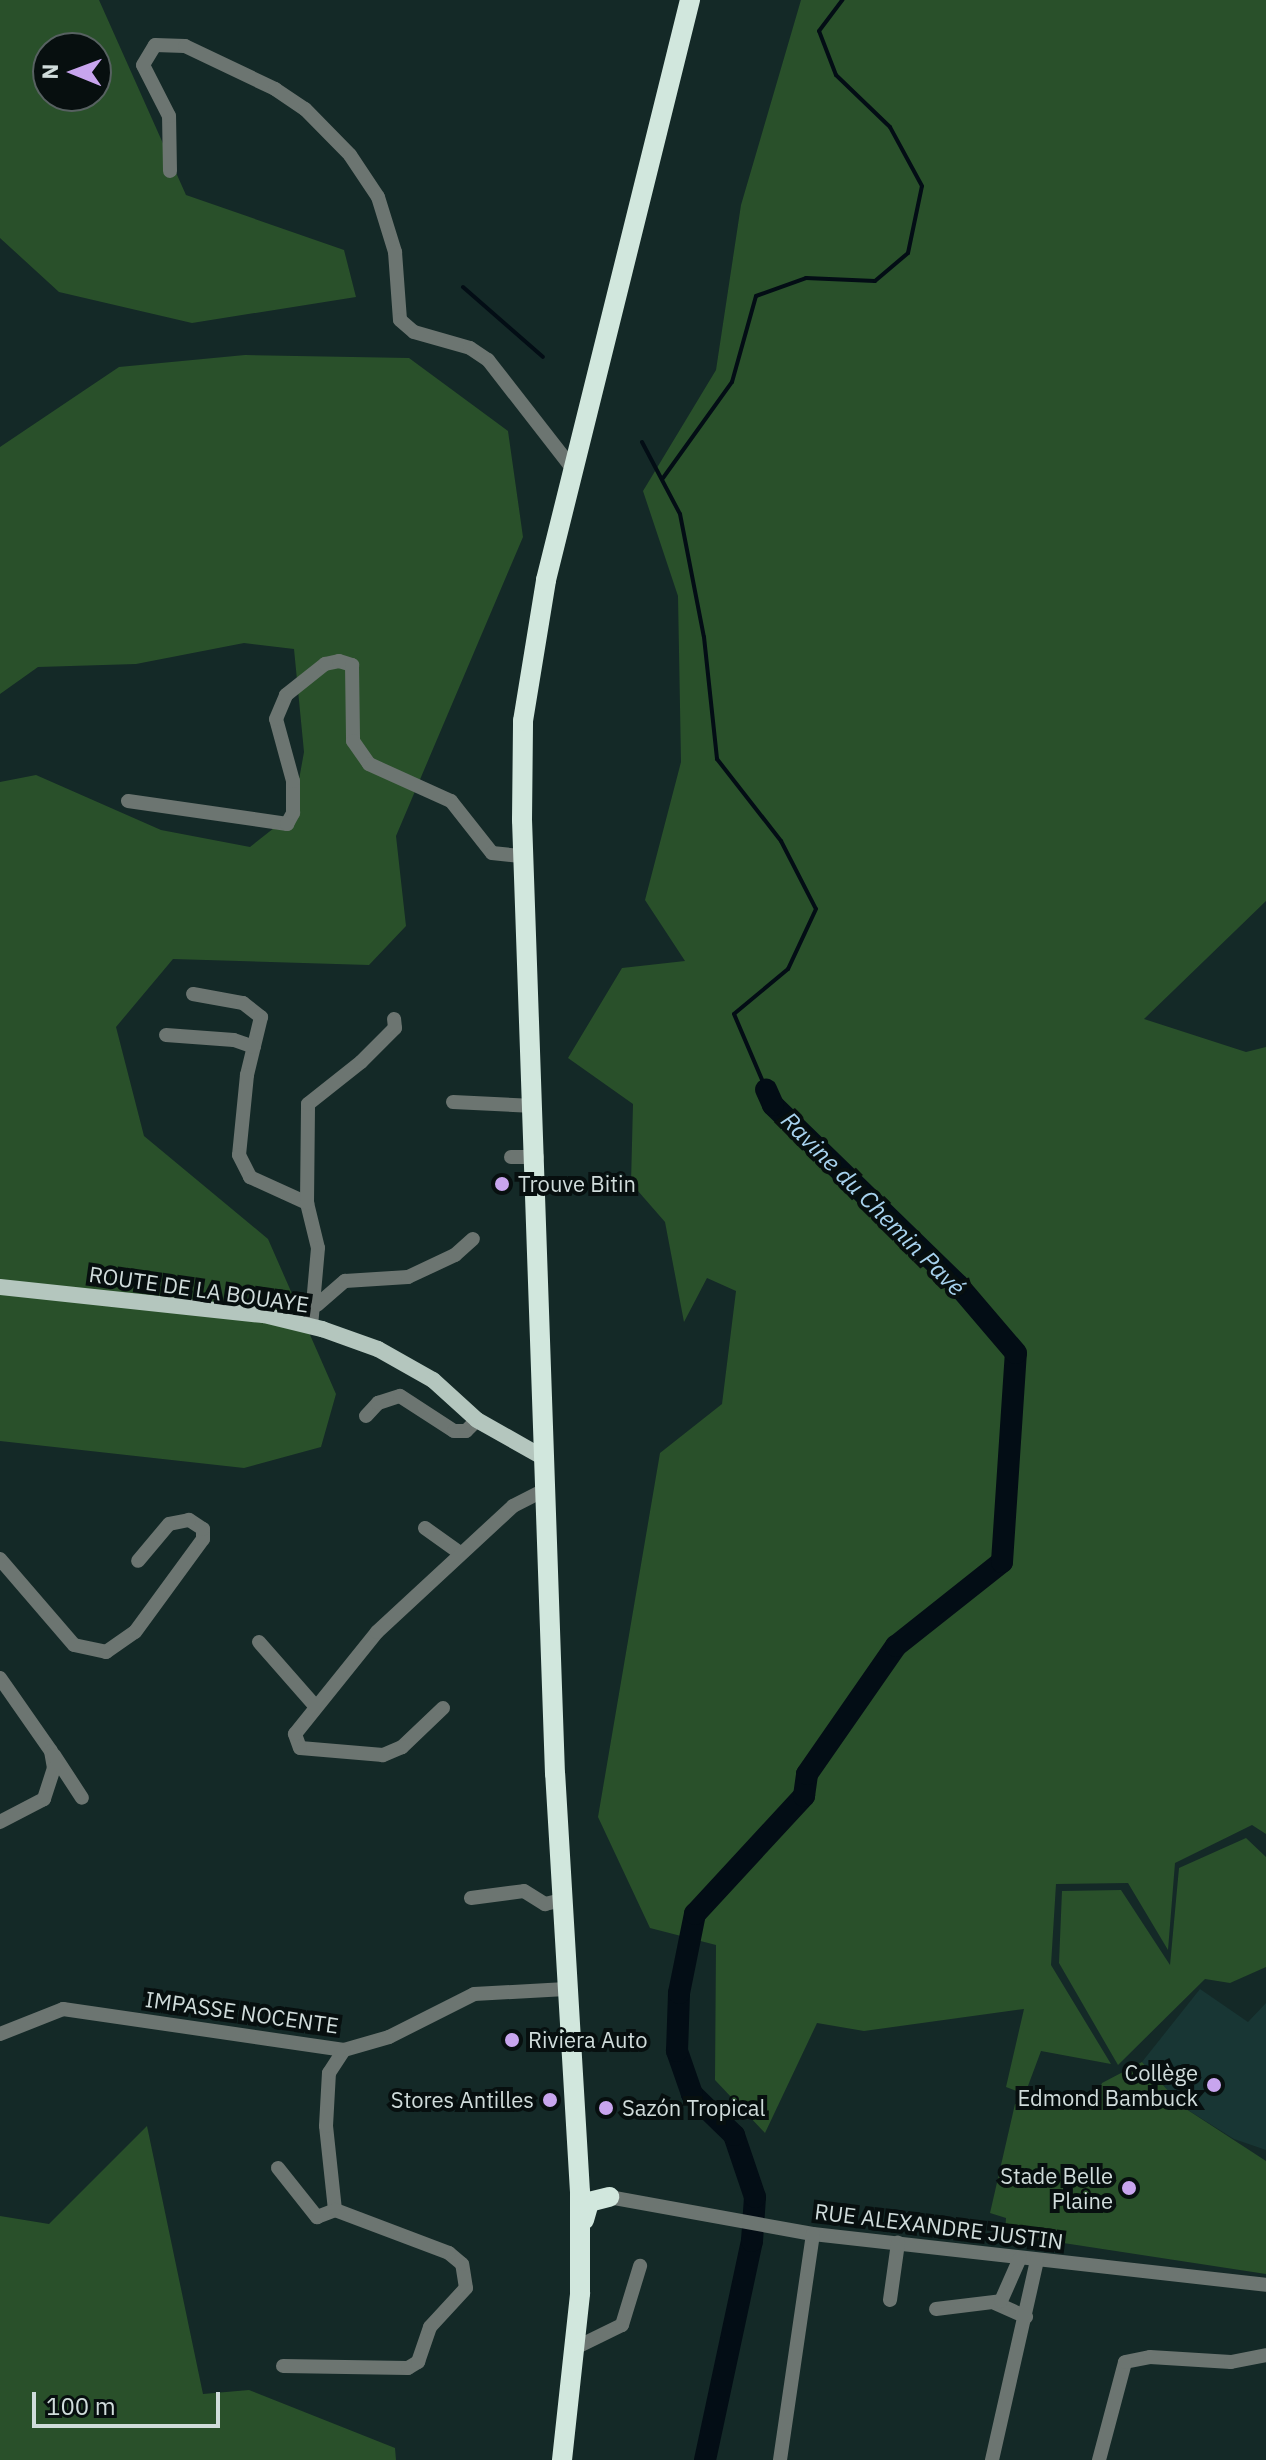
<!DOCTYPE html>
<meta charset="utf-8">
<style>
body{margin:0}
#map{position:relative;width:1266px;height:2460px;overflow:hidden;background:#142927;font-family:"IBM Plex Sans",sans-serif}
div>[style]{position:absolute}
.built>*{inset:0;background:#183634}
.green>*{inset:0;background:#29502a}
.stream>*{height:4px;margin:-2px;padding:0 2px;transform-origin:2px;border-radius:2px;background:#030d15}
.river>*{height:22px;margin:-11px;padding:0 11px;transform-origin:11px;border-radius:11px;background:#030d15}
.minor>*{height:14px;margin:-7px;padding:0 7px;transform-origin:7px;border-radius:7px;background:#6c7571}
.major>*{height:16px;margin:-8px;padding:0 8px;transform-origin:8px;border-radius:8px;background:#b4c6be}
.highway>*{height:20px;margin:-10px;padding:0 10px;transform-origin:10px;border-radius:10px;background:#d1e7dd}
.dots>*{width:22px;height:22px;translate:-50% -50%;box-sizing:border-box;border:4px solid #070f0f;border-radius:50%}
span{translate:-50% -50%;white-space:nowrap;text-align:center;line-height:1.15;-webkit-text-stroke:8px #070f0f;paint-order:stroke}
.poi-label{font-size:22px;color:#d0dcdb}
.left{translate:0 -50%;text-align:left}
.right{translate:-100% -50%;text-align:right}
.street-label{font-size:22px;color:#d0dcdb}
.water-label{font-size:24px;color:#a8d3ef;font-style:italic}
.north{position:absolute;left:32px;top:32px;width:80px;height:80px;box-sizing:border-box;background:#070f0f;border:2px solid #576161;border-radius:50%;rotate:271deg;font-size:22px;font-weight:700;line-height:32px;text-align:center;color:#d0dcdb}
.north::after{content:'';display:block;margin:auto;width:28px;height:36px;background:#c8a5ee;clip-path:polygon(50% 0,100% 100%,50% 72%,0 100%)}
.scale{position:absolute;left:32px;top:2392px;width:188px;height:36px;box-sizing:border-box;border:4px solid #d0dcdb;border-top:0;padding-left:10px;font-size:24px;line-height:28px;white-space:nowrap;color:#d0dcdb;-webkit-text-stroke:6px #070f0f;paint-order:stroke}
</style>
<div id="map">
<div class="built">
<i style="clip-path:polygon(1200px 1989px,1248px 2022px,1266px 2003px,1266px 2150px,1234px 2139px,1183px 2107px,1142px 2062px)"></i>
</div>
<div class="green">
<i style="clip-path:polygon(evenodd,0 0,99px 0,186px 195px,344px 250px,356px 297px,192px 323px,59px 292px,0 238px,0 0,48px 48px,96px 48px,96px 96px,48px 96px,48px 48px)"></i>
<i style="clip-path:polygon(801px 0,1266px 0,1266px 901px,1144px 1019px,1246px 1052px,1266px 1047px,1266px 1834px,1252px 1825px,1175px 1863px,1168px 1950px,1128px 1883px,1056px 1884px,1051px 1965px,1111px 2064px,1041px 2051px,1025px 2094px,1006px 2087px,1024px 2009px,864px 2031px,817px 2023px,765px 2133px,715px 2080px,716px 1945px,650px 1928px,598px 1817px,660px 1453px,722px 1404px,736px 1291px,707px 1278px,684px 1322px,665px 1222px,631px 1183px,633px 1104px,568px 1058px,622px 968px,685px 961px,645px 900px,681px 762px,678px 596px,643px 491px,716px 370px,741px 205px)"></i>
<i style="clip-path:polygon(245px 355px,409px 358px,508px 431px,523px 537px,396px 836px,406px 926px,369px 965px,173px 959px,116px 1027px,144px 1136px,268px 1239px,336px 1394px,321px 1447px,244px 1468px,0 1441px,0 782px,36px 775px,161px 830px,250px 847px,293px 813px,304px 752px,294px 649px,244px 643px,136px 664px,38px 667px,0 694px,0 447px,119px 367px)"></i>
<i style="clip-path:polygon(1246px 1838px,1266px 1857px,1266px 1967px,1230px 1983px,1205px 1979px,1118px 2065px,1059px 1963px,1062px 1891px,1121px 1890px,1170px 1965px,1179px 1868px)"></i>
<i style="clip-path:polygon(1142px 2062px,1183px 2107px,1266px 2161px,1266px 2274px,1005px 2234px,1006px 2218px,990px 2213px,1015px 2104px,1065px 2109px,1096px 2098px,1102px 2083px)"></i>
<i style="clip-path:polygon(147px 2126px,203px 2394px,249px 2390px,395px 2448px,396px 2460px,0 2460px,0 2216px,49px 2224px)"></i>
</div>
<div class="stream">
<i style="left:463px;top:287px;width:106px;rotate:41.2deg"></i>
<i style="left:642px;top:442px;width:81px;rotate:62.2deg"></i>
<i style="left:680px;top:514px;width:125px;rotate:79deg"></i>
<i style="left:704px;top:637px;width:123px;rotate:83.9deg"></i>
<i style="left:717px;top:759px;width:104px;rotate:52deg"></i>
<i style="left:781px;top:841px;width:76px;rotate:62.8deg"></i>
<i style="left:816px;top:909px;width:66px;rotate:115deg"></i>
<i style="left:788px;top:969px;width:70px;rotate:140.2deg"></i>
<i style="left:734px;top:1014px;width:82px;rotate:66.9deg"></i>
<i style="left:663px;top:478px;width:118px;rotate:-54.3deg"></i>
<i style="left:732px;top:382px;width:89px;rotate:-74.4deg"></i>
<i style="left:756px;top:296px;width:53px;rotate:-19.8deg"></i>
<i style="left:806px;top:278px;width:69px;rotate:2.5deg"></i>
<i style="left:875px;top:281px;width:43px;rotate:-40.3deg"></i>
<i style="left:908px;top:253px;width:68px;rotate:-78.2deg"></i>
<i style="left:922px;top:186px;width:67px;rotate:-118.5deg"></i>
<i style="left:890px;top:127px;width:75px;rotate:-136.1deg"></i>
<i style="left:836px;top:75px;width:47px;rotate:-111.1deg"></i>
<i style="left:819px;top:31px;width:39px;rotate:-53deg"></i>
</div>
<div class="river">
<i style="left:705px;top:2460px;width:224px;rotate:-77.9deg"></i>
<i style="left:752px;top:2241px;width:44px;rotate:-86.1deg"></i>
<i style="left:755px;top:2197px;width:65px;rotate:-108.7deg"></i>
<i style="left:734px;top:2135px;width:59px;rotate:-135.7deg"></i>
<i style="left:692px;top:2094px;width:46px;rotate:-109.2deg"></i>
<i style="left:677px;top:2051px;width:58px;rotate:-88deg"></i>
<i style="left:679px;top:1993px;width:81px;rotate:-78.6deg"></i>
<i style="left:695px;top:1914px;width:161px;rotate:-47.3deg"></i>
<i style="left:804px;top:1796px;width:22px;rotate:-82deg"></i>
<i style="left:807px;top:1774px;width:156px;rotate:-55.2deg"></i>
<i style="left:896px;top:1646px;width:135px;rotate:-38.4deg"></i>
<i style="left:1002px;top:1562px;width:209px;rotate:-86.2deg"></i>
<i style="left:1016px;top:1353px;width:89px;rotate:-130.5deg"></i>
<i style="left:958px;top:1285px;width:258px;rotate:-135.8deg"></i>
<i style="left:773px;top:1105px;width:17px;rotate:-114deg"></i>
</div>
<div class="minor">
<i style="left:170px;top:171px;width:55px;rotate:-91deg"></i>
<i style="left:169px;top:116px;width:57px;rotate:-117deg"></i>
<i style="left:143px;top:65px;width:23px;rotate:-59deg"></i>
<i style="left:155px;top:45px;width:30px;rotate:2deg"></i>
<i style="left:185px;top:46px;width:100px;rotate:25.5deg"></i>
<i style="left:275px;top:89px;width:36px;rotate:34deg"></i>
<i style="left:305px;top:109px;width:64px;rotate:45.6deg"></i>
<i style="left:350px;top:155px;width:50px;rotate:56.3deg"></i>
<i style="left:378px;top:197px;width:58px;rotate:72.8deg"></i>
<i style="left:395px;top:252px;width:68px;rotate:85.8deg"></i>
<i style="left:400px;top:320px;width:18px;rotate:41deg"></i>
<i style="left:414px;top:332px;width:58px;rotate:15.9deg"></i>
<i style="left:470px;top:348px;width:22px;rotate:34deg"></i>
<i style="left:488px;top:360px;width:138px;rotate:52.1deg"></i>
<i style="left:128px;top:801px;width:161px;rotate:8.2deg"></i>
<i style="left:287px;top:824px;width:13px;rotate:-61deg"></i>
<i style="left:293px;top:813px;width:32px;rotate:-90deg"></i>
<i style="left:293px;top:781px;width:64px;rotate:-105.3deg"></i>
<i style="left:276px;top:719px;width:26px;rotate:-67deg"></i>
<i style="left:286px;top:695px;width:50px;rotate:-38.5deg"></i>
<i style="left:325px;top:664px;width:14px;rotate:-12deg"></i>
<i style="left:339px;top:661px;width:14px;rotate:17deg"></i>
<i style="left:352px;top:665px;width:76px;rotate:89.2deg"></i>
<i style="left:353px;top:741px;width:28px;rotate:55deg"></i>
<i style="left:369px;top:764px;width:90px;rotate:24.3deg"></i>
<i style="left:451px;top:801px;width:66px;rotate:51.7deg"></i>
<i style="left:492px;top:853px;width:31px;rotate:6deg"></i>
<i style="left:193px;top:994px;width:51px;rotate:10.2deg"></i>
<i style="left:243px;top:1003px;width:23px;rotate:38deg"></i>
<i style="left:261px;top:1017px;width:60px;rotate:103.6deg"></i>
<i style="left:247px;top:1075px;width:80px;rotate:95.7deg"></i>
<i style="left:239px;top:1155px;width:25px;rotate:63deg"></i>
<i style="left:250px;top:1177px;width:63px;rotate:24.5deg"></i>
<i style="left:307px;top:1203px;width:46px;rotate:76.3deg"></i>
<i style="left:318px;top:1248px;width:78px;rotate:95.1deg"></i>
<i style="left:166px;top:1035px;width:68px;rotate:4.2deg"></i>
<i style="left:234px;top:1040px;width:21px;rotate:19deg"></i>
<i style="left:453px;top:1102px;width:81px;rotate:2.8deg"></i>
<i style="left:511px;top:1157px;width:26px"></i>
<i style="left:307px;top:1203px;width:99px;rotate:-89.4deg"></i>
<i style="left:308px;top:1104px;width:68px;rotate:-38.4deg"></i>
<i style="left:361px;top:1062px;width:48px;rotate:-45deg"></i>
<i style="left:395px;top:1028px;width:9px;rotate:-96deg"></i>
<i style="left:317px;top:1305px;width:37px;rotate:-41deg"></i>
<i style="left:345px;top:1281px;width:63px;rotate:-3.6deg"></i>
<i style="left:408px;top:1277px;width:52px;rotate:-25.1deg"></i>
<i style="left:455px;top:1255px;width:24px;rotate:-42deg"></i>
<i style="left:366px;top:1416px;width:18px;rotate:-47deg"></i>
<i style="left:378px;top:1403px;width:23px;rotate:-18deg"></i>
<i style="left:400px;top:1396px;width:64px;rotate:32.9deg"></i>
<i style="left:454px;top:1431px;width:12px"></i>
<i style="left:466px;top:1431px;width:16px;rotate:-45deg"></i>
<i style="left:425px;top:1528px;width:43px;rotate:35.5deg"></i>
<i style="left:0;top:1559px;width:113px;rotate:49.3deg"></i>
<i style="left:74px;top:1645px;width:33px;rotate:12deg"></i>
<i style="left:106px;top:1652px;width:35px;rotate:-35deg"></i>
<i style="left:135px;top:1632px;width:115px;rotate:-53.8deg"></i>
<i style="left:203px;top:1539px;width:10px;rotate:-90deg"></i>
<i style="left:203px;top:1529px;width:17px;rotate:-147deg"></i>
<i style="left:189px;top:1520px;width:20px;rotate:169deg"></i>
<i style="left:169px;top:1524px;width:48px;rotate:130deg"></i>
<i style="left:259px;top:1642px;width:85px;rotate:48.8deg"></i>
<i style="left:0;top:1678px;width:89px;rotate:55.1deg"></i>
<i style="left:51px;top:1751px;width:17px;rotate:80deg"></i>
<i style="left:54px;top:1768px;width:33px;rotate:108deg"></i>
<i style="left:44px;top:1799px;width:50px;rotate:152.4deg"></i>
<i style="left:443px;top:1708px;width:57px;rotate:136.4deg"></i>
<i style="left:402px;top:1747px;width:21px;rotate:157deg"></i>
<i style="left:383px;top:1755px;width:83px;rotate:-175.2deg"></i>
<i style="left:300px;top:1748px;width:15px;rotate:-110deg"></i>
<i style="left:295px;top:1734px;width:131px;rotate:-51.2deg"></i>
<i style="left:377px;top:1632px;width:185px;rotate:-42.8deg"></i>
<i style="left:513px;top:1506px;width:38px;rotate:-27deg"></i>
<i style="left:54px;top:1755px;width:51px;rotate:56.9deg"></i>
<i style="left:471px;top:1898px;width:53px;rotate:-7.5deg"></i>
<i style="left:524px;top:1891px;width:25px;rotate:32deg"></i>
<i style="left:545px;top:1904px;width:17px;rotate:-13deg"></i>
<i style="left:0;top:2034px;width:68px;rotate:-21.6deg"></i>
<i style="left:63px;top:2009px;width:284px;rotate:8.3deg"></i>
<i style="left:344px;top:2050px;width:47px;rotate:-16.1deg"></i>
<i style="left:389px;top:2037px;width:95px;rotate:-26.8deg"></i>
<i style="left:474px;top:1994px;width:92px;rotate:-3.1deg"></i>
<i style="left:278px;top:2168px;width:63px;rotate:51.5deg"></i>
<i style="left:317px;top:2217px;width:19px;rotate:-21deg"></i>
<i style="left:335px;top:2210px;width:84px;rotate:-96.1deg"></i>
<i style="left:326px;top:2126px;width:53px;rotate:-86.8deg"></i>
<i style="left:329px;top:2073px;width:27px;rotate:-57deg"></i>
<i style="left:609px;top:2197px;width:207px;rotate:10.3deg"></i>
<i style="left:813px;top:2234px;width:456px;rotate:6.4deg"></i>
<i style="left:890px;top:2300px;width:58px;rotate:-82deg"></i>
<i style="left:995px;top:2303px;width:34px;rotate:24deg"></i>
<i style="left:936px;top:2309px;width:65px;rotate:-7deg"></i>
<i style="left:1001px;top:2301px;width:47px;rotate:-66.2deg"></i>
<i style="left:577px;top:2347px;width:50px;rotate:-26.1deg"></i>
<i style="left:622px;top:2325px;width:62px;rotate:-73deg"></i>
<i style="left:283px;top:2366px;width:125px;rotate:0.9deg"></i>
<i style="left:408px;top:2368px;width:12px;rotate:-31deg"></i>
<i style="left:418px;top:2362px;width:37px;rotate:-71deg"></i>
<i style="left:430px;top:2327px;width:53px;rotate:-47.3deg"></i>
<i style="left:466px;top:2288px;width:24px;rotate:-99deg"></i>
<i style="left:462px;top:2264px;width:17px;rotate:-140deg"></i>
<i style="left:449px;top:2253px;width:122px;rotate:-159.3deg"></i>
<i style="left:780px;top:2460px;width:228px;rotate:-81.7deg"></i>
<i style="left:992px;top:2460px;width:205px;rotate:-77.3deg"></i>
<i style="left:1099px;top:2460px;width:101px;rotate:-75.1deg"></i>
<i style="left:1125px;top:2362px;width:25px;rotate:-11deg"></i>
<i style="left:1150px;top:2357px;width:81px;rotate:3.5deg"></i>
<i style="left:1231px;top:2362px;width:36px;rotate:-11deg"></i>
</div>
<div class="major">
<i style="left:0;top:1287px;width:265px;rotate:6.1deg"></i>
<i style="left:264px;top:1315px;width:60px;rotate:13.6deg"></i>
<i style="left:322px;top:1329px;width:59px;rotate:19.7deg"></i>
<i style="left:378px;top:1349px;width:63px;rotate:29.4deg"></i>
<i style="left:433px;top:1380px;width:59px;rotate:42.3deg"></i>
<i style="left:477px;top:1420px;width:79px;rotate:29.5deg"></i>
</div>
<div class="highway">
<i style="left:584px;top:2220px;width:19px;rotate:-74deg"></i>
<i style="left:589px;top:2202px;width:21px;rotate:-14deg"></i>
<i style="left:562px;top:2460px;width:168px;rotate:-83.8deg"></i>
<i style="left:580px;top:2293px;width:101px;rotate:-90deg"></i>
<i style="left:580px;top:2192px;width:419px;rotate:-93.4deg"></i>
<i style="left:555px;top:1774px;width:955px;rotate:-91.98deg"></i>
<i style="left:522px;top:820px;width:99px;rotate:-89.4deg"></i>
<i style="left:523px;top:721px;width:143px;rotate:-80.7deg"></i>
<i style="left:546px;top:580px;width:598px;rotate:-76.06deg"></i>
</div>
<div class="dots">
<i style="left:502px;top:1184px;background:#c8a5ee"></i>
<i style="left:512px;top:2040px;background:#c8a5ee"></i>
<i style="left:1214px;top:2085px;background:#c8a5ee"></i>
<i style="left:550px;top:2100px;background:#c8a5ee"></i>
<i style="left:606px;top:2108px;background:#c8a5ee"></i>
<i style="left:1129px;top:2188px;background:#c8a5ee"></i>
</div>
<div class="poi-label">
<span class="left" style="left:518px;top:1184px">Trouve Bitin</span>
<span class="left" style="left:528px;top:2040px">Riviera Auto</span>
<span class="right" style="left:1198px;top:2085px">Collège<br>Edmond Bambuck</span>
<span class="right" style="left:534px;top:2100px">Stores Antilles</span>
<span class="left" style="left:622px;top:2108px">Sazón Tropical</span>
<span class="right" style="left:1113px;top:2188px">Stade Belle<br>Plaine</span>
</div>
<div class="street-label">
<span style="left:199px;top:1289px;rotate:8deg">ROUTE DE LA BOUAYE</span>
<span style="left:242px;top:2012px;rotate:8deg">IMPASSE NOCENTE</span>
<span style="left:939px;top:2226px;rotate:7deg">RUE ALEXANDRE JUSTIN</span>
</div>
<div class="water-label">
<span style="left:873px;top:1204px;rotate:45deg">Ravine du Chemin Pavé</span>
</div>
<div class="north">N</div>
<div class="scale">100 m</div>
</div>
